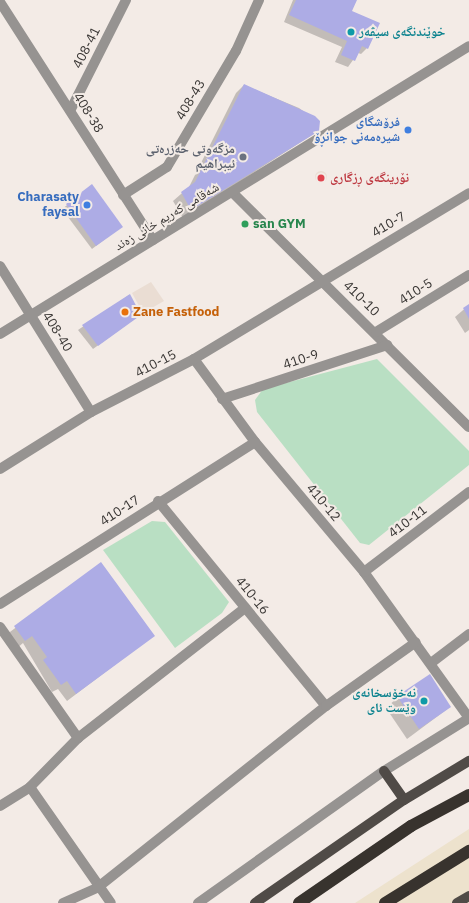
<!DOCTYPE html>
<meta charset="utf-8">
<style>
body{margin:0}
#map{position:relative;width:469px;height:903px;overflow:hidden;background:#f3ebe6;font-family:"IBM Plex Sans","Noto Naskh Arabic",sans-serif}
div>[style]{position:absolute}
.built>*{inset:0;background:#eaddd3}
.round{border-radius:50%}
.industrial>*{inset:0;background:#ede2cd}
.green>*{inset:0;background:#b9dfc3}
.shadow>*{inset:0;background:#0003}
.building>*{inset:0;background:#adace5}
.minor>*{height:10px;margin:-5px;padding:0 5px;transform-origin:5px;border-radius:5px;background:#969391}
.major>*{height:10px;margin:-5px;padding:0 5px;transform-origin:5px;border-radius:5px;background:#504b47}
.highway>*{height:12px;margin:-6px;padding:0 6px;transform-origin:6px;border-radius:6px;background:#38332e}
.dots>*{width:11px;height:11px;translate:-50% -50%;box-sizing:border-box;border:2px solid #f3ebe6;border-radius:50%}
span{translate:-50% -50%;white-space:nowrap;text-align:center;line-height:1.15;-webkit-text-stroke:4px #f3ebe6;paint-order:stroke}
.culture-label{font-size:13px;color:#0d838f;font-weight:700}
.left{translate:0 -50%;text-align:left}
.right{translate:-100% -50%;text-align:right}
.street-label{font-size:13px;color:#393634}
.shop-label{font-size:13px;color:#366cbe;font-weight:700}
.worship-label{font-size:13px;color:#5b616d;font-weight:700}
.health-label{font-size:13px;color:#be3a42;font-weight:700}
.leisure-label{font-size:13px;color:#27864d;font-weight:700}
.food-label{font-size:13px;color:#c56008;font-weight:700}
</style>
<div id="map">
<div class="built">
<i class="round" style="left:315px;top:171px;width:12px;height:12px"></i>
<i style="clip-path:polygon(151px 282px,164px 301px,143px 313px,132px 293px)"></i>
</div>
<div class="industrial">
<i style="clip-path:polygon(469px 829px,469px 903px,355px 903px)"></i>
</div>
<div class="green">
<i style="clip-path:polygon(377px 359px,469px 451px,469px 465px,369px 545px,360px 543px,257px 412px,255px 400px,263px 389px)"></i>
<i style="clip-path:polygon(152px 521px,165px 522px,229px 602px,222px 613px,175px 648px,103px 550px)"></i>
</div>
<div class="shadow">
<i style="clip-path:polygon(293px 0,356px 0,351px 12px,367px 48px,361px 54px,358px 53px,348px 67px,335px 62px,342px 47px,284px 22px)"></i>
<i style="clip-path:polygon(244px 85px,299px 108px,318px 122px,318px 131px,183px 218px,173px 201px,189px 187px,236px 93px)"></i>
<i style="clip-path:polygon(92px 186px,121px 227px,92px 249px,62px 209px)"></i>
<i style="clip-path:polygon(129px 295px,140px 315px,93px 349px,78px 330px)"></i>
<i style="clip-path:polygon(469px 305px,469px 330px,465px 333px,455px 317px)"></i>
<i style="clip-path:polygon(101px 563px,153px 636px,67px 701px,58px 689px,52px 692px,23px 643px,16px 649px,6px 635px)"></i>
<i style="clip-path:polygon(398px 697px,450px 707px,407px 739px,386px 708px)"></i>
</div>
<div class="building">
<i style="clip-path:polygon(296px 0,357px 0,352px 11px,380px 23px,368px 49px,362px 46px,355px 61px,341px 55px,347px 41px,289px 15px)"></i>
<i style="clip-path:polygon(244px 84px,315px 116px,320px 121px,319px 131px,191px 210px,181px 192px,195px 182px)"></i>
<i style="clip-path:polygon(92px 184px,123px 227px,96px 246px,66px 204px)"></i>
<i style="clip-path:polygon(130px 294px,141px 315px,98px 346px,82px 325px)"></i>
<i style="clip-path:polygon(469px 304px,469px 319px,463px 308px)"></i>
<i style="clip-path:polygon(101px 562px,155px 636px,76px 694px,67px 681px,61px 685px,43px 660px,47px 657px,32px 636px,25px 641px,14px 626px)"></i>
<i style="clip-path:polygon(430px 674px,451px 707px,419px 729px,397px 696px)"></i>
</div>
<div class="minor">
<i style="left:0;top:2px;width:283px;rotate:57.3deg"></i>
<i style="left:71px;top:109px;width:122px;rotate:-63.2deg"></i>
<i style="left:233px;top:193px;width:332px;rotate:44.8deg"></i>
<i style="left:123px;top:195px;width:52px;rotate:-32.5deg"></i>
<i style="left:167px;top:167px;width:135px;rotate:-59.3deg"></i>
<i style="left:236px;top:51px;width:56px;rotate:-65.7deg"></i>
<i style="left:0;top:266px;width:172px;rotate:58.1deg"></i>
<i style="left:376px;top:332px;width:109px;rotate:-31.5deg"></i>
<i style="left:0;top:334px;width:550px;rotate:-31.55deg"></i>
<i style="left:194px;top:359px;width:103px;rotate:53.7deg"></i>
<i style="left:255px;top:442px;width:170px;rotate:50deg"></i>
<i style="left:364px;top:572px;width:180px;rotate:54.3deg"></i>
<i style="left:222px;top:399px;width:174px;rotate:-18.1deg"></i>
<i style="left:0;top:469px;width:107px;rotate:-32.1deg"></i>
<i style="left:91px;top:412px;width:116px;rotate:-27.2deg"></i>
<i style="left:194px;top:359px;width:321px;rotate:-31.1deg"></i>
<i style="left:158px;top:501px;width:265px;rotate:50.7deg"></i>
<i style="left:364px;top:572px;width:132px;rotate:-37.3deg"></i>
<i style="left:0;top:604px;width:302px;rotate:-32.4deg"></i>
<i style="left:0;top:627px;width:136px;rotate:54.9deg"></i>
<i style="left:431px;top:663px;width:48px;rotate:-37.3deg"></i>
<i style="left:30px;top:787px;width:141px;rotate:55.1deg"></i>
<i style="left:0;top:806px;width:36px;rotate:-32deg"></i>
<i style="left:30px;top:787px;width:69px;rotate:-45.6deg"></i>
<i style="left:78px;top:738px;width:212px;rotate:-37.9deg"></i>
<i style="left:63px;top:903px;width:37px;rotate:-24deg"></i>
<i style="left:97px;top:888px;width:293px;rotate:-38.5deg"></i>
<i style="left:326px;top:706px;width:110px;rotate:-35.4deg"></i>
<i style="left:198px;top:903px;width:228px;rotate:-35.4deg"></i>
<i style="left:384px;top:771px;width:100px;rotate:-31.9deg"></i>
</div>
<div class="major">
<i style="left:384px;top:771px;width:35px;rotate:55deg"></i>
<i style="left:255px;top:903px;width:181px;rotate:-34.7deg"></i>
<i style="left:404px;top:800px;width:76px;rotate:-31deg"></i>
<i style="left:457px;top:903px;width:14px;rotate:-30deg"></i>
</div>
<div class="highway">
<i style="left:299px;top:903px;width:136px;rotate:-34.5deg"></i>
<i style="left:411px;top:826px;width:66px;rotate:-28.1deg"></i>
<i style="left:385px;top:903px;width:99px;rotate:-31.8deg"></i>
</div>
<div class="dots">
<i style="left:351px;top:32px;background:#0f9aa8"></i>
<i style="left:408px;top:130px;background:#3f7fe0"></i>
<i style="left:243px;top:157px;background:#6b7280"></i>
<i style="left:321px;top:178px;background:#e0444e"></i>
<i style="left:87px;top:205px;background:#3f7fe0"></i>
<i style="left:245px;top:224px;background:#2e9e5b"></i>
<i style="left:125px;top:312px;background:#e8710a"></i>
<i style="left:424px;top:701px;background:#0f9aa8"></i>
</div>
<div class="culture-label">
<span class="left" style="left:359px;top:32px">خوێندنگەی سیڤەر</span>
<span class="right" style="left:416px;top:701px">نەخۆسخانەی<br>وێست ئای</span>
</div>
<div class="street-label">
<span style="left:87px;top:48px;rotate:-63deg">408-41</span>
<span style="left:191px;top:100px;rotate:-59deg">408-43</span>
<span style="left:88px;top:113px;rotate:58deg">408-38</span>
<span style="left:167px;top:217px;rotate:-31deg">شەقامی کەریم خانی زەند</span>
<span style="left:389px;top:225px;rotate:-30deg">410-7</span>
<span style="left:416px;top:292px;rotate:-32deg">410-5</span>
<span style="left:361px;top:299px;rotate:44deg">410-10</span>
<span style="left:57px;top:332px;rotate:58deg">408-40</span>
<span style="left:301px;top:360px;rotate:-18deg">410-9</span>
<span style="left:156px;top:364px;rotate:-27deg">410-15</span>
<span style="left:323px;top:503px;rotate:50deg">410-12</span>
<span style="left:120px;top:511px;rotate:-33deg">410-17</span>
<span style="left:408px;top:522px;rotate:-37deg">410-11</span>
<span style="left:252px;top:596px;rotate:51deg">410-16</span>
</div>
<div class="shop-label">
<span class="right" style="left:400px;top:130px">فرۆشگای<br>شیرەمەنی جوانڕۆ</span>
<span class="right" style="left:79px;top:205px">Charasaty<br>faysal</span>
</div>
<div class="worship-label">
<span class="right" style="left:235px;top:157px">مزگەوتی حەزرەتی<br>ئیبراهیم</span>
</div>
<div class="health-label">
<span class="left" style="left:330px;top:178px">نۆرینگەی ڕزگاری</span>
</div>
<div class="leisure-label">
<span class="left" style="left:253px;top:224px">san GYM</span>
</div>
<div class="food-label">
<span class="left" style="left:133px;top:312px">Zane Fastfood</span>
</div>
</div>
